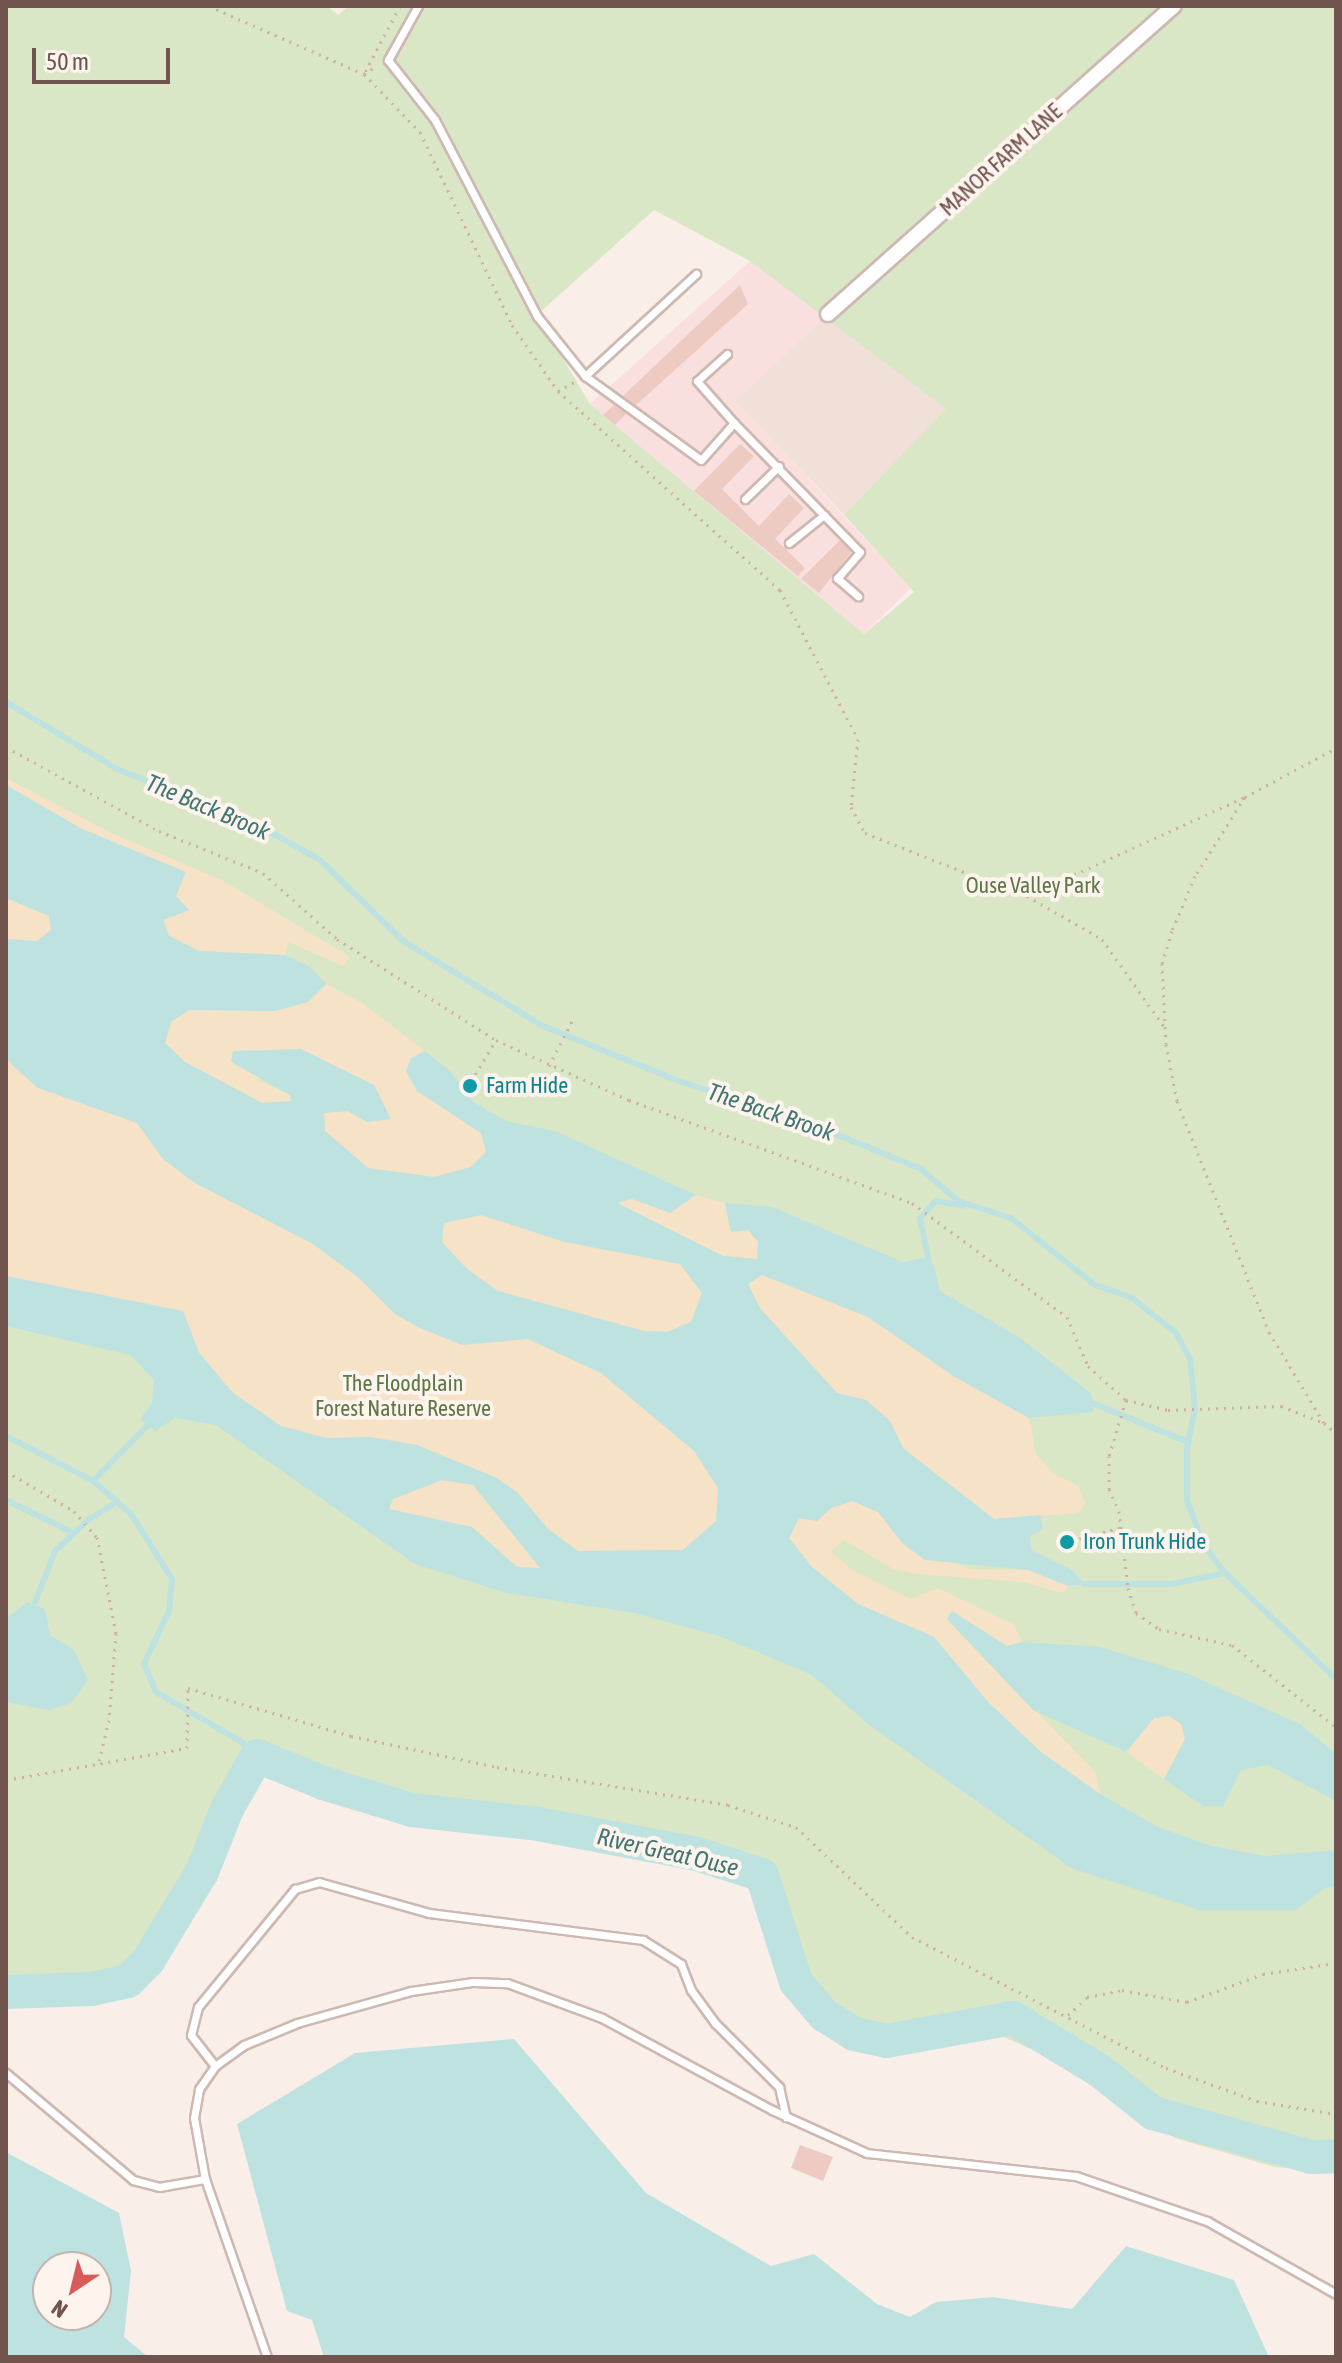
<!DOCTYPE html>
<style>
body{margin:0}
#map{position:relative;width:1342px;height:2363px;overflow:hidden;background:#faefe8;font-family:"Asap Condensed",sans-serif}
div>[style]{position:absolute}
.residential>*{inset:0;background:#f1e0d7}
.commercial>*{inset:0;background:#f9dfdd}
.green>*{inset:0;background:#dae7c7}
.sand>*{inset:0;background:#f6e2c6}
.water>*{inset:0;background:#bee2e0}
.stream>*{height:6px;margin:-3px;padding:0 3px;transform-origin:3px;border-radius:3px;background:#bee2e0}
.river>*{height:34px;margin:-17px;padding:0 17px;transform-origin:17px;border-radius:17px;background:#bee2e0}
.building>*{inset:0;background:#edcac2}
.path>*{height:3px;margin-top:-1.5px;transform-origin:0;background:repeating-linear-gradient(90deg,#d2ada5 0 2px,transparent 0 8px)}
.roads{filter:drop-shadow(2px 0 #cdb8b2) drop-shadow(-2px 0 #cdb8b2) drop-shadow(0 2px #cdb8b2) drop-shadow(0 -2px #cdb8b2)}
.lane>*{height:7px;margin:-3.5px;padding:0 3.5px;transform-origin:3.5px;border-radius:3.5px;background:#fff}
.street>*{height:14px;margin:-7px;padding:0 7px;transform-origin:7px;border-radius:7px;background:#fff}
.dots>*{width:22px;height:22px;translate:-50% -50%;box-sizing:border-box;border:4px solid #fdf4ee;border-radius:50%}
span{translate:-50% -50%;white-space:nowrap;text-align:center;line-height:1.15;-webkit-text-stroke:8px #fdf4ee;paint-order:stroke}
.street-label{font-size:22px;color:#72544e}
.park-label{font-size:22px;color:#5e7747}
.culture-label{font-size:22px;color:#0d838f}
.left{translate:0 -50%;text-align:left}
.water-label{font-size:24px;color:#437673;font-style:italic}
.frame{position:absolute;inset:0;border:8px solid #72544e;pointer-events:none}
.north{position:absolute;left:32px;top:2251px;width:80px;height:80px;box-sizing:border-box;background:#fdf4ee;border:2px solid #c5b4ae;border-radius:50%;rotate:215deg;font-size:22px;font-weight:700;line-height:32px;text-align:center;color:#72544e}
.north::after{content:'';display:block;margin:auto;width:28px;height:36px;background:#d85b59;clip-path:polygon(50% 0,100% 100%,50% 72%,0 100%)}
.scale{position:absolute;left:32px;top:48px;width:138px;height:36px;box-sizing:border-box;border:4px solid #72544e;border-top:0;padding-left:10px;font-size:24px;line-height:28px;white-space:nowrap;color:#72544e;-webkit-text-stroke:6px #fdf4ee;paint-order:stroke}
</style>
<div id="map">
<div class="residential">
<i style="clip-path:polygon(828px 314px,947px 409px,844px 515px,735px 401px)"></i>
</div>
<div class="commercial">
<i style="clip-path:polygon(750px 261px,828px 314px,736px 401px,911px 588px,864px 634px,590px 404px)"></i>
</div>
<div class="green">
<i style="clip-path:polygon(evenodd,6px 6px,327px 6px,338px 15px,349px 6px,1336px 6px,1336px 2172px,1275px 2167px,1178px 2139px,1131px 2117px,1075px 2068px,994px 2033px,940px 2030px,892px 2044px,844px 2036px,804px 2009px,779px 1961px,760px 1895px,723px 1855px,246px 1769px,158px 1951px,116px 1986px,6px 1993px,6px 6px,654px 210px,750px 261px,946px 409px,844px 515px,914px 592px,864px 634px,590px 404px,537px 315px,654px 210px)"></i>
</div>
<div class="sand">
<i style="clip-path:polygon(6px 778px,113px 834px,222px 880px,350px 957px,343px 966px,288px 942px,285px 955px,199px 951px,169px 936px,163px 920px,189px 910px,175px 896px,185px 872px,80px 828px,6px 785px)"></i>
<i style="clip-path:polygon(6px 898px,49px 916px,51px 930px,37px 941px,6px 939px)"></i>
<i style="clip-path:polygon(326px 984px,362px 1003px,425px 1051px,411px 1058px,417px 1091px,481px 1133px,486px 1152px,471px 1167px,434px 1177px,368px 1168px,325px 1131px,324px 1113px,348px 1111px,367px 1122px,390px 1119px,374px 1084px,255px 1079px,290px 1095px,292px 1101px,262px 1103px,185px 1062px,165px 1043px,171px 1022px,189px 1010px,275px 1011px,308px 1002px)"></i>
<i style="clip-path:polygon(6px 1058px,92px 1106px,137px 1123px,163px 1159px,195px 1183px,313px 1244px,359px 1278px,395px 1314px,420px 1328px,462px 1345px,528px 1339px,601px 1373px,694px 1451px,718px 1488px,716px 1521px,683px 1550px,578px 1551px,548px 1529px,518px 1493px,371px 1437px,326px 1438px,281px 1426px,233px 1393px,199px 1352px,183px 1311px,6px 1276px)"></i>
<i style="clip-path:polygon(696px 1195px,725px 1203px,730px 1231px,748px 1230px,758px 1242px,757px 1259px,722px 1256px,616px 1202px,632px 1198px,670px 1213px)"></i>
<i style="clip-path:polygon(481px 1215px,565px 1242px,680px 1264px,702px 1293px,691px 1322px,667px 1332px,644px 1331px,498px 1291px,467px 1269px,442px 1242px,444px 1223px)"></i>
<i style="clip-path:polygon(762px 1275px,868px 1317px,955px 1377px,1029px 1418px,1036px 1454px,1053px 1473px,1078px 1486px,1085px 1503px,1078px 1513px,994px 1519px,957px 1493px,903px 1448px,890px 1421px,866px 1400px,837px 1393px,810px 1369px,760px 1308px,747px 1284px)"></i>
<i style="clip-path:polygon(442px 1480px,473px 1485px,540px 1568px,517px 1567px,472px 1527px,389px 1509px,393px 1499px)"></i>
<i style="clip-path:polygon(852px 1501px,878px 1512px,903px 1544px,969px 1569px,1028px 1570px,1068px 1586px,1063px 1593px,1023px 1582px,917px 1574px,893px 1569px,844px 1540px,831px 1551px,852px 1570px,910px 1599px,938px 1588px,1014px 1625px,1022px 1642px,1007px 1646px,952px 1611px,947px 1619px,1096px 1773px,1100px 1794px,1041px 1752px,988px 1702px,934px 1637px,858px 1604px,812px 1567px,789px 1538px,799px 1518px,817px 1521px,831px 1508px)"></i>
<i style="clip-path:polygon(1169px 1716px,1182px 1724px,1185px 1739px,1164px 1779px,1126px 1752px,1154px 1718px)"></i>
</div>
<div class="water">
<i style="clip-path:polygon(evenodd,6px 785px,80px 828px,186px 872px,176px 896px,189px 910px,163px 920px,169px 936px,199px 951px,285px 955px,310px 967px,326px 984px,308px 1002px,275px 1011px,189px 1010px,171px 1022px,165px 1043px,185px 1062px,262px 1103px,291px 1101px,290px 1095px,231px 1062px,233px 1051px,301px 1049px,374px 1085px,391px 1119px,367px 1122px,348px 1111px,324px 1113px,325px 1131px,368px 1168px,434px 1177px,471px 1167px,486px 1152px,481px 1133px,417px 1091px,406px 1071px,411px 1058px,425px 1051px,449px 1070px,475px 1103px,506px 1121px,555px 1131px,696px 1195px,670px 1213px,632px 1199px,617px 1203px,723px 1256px,757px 1259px,758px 1242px,748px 1230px,731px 1232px,725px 1203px,772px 1207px,903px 1262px,923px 1258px,934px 1266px,940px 1291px,1020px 1338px,1091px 1393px,1093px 1412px,1029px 1418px,955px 1377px,868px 1317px,762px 1275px,748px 1284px,760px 1308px,837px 1393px,866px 1400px,890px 1421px,903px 1448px,994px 1519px,1040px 1515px,1043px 1529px,1030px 1536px,1031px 1550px,1072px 1570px,1085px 1584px,1068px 1586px,1028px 1570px,925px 1560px,903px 1544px,878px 1512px,852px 1501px,831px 1508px,817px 1521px,799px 1518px,789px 1538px,812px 1567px,858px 1604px,934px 1637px,988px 1702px,1041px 1752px,1100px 1794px,1158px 1827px,1212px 1846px,1265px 1856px,1336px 1850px,1336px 1887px,1325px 1888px,1296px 1910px,1199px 1910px,1071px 1868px,868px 1724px,812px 1675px,719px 1636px,635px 1613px,506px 1593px,415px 1564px,216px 1425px,175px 1418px,155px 1431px,140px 1419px,152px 1403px,154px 1380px,130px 1355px,6px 1326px,6px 1276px,183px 1311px,199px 1353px,233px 1393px,281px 1426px,326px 1438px,371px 1437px,417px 1445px,497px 1478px,518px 1493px,548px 1529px,578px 1551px,683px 1550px,716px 1521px,718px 1488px,694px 1451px,601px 1373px,528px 1339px,462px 1345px,420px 1328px,395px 1314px,359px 1278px,313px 1244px,195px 1183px,163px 1159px,137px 1123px,38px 1088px,13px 1066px,6px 1058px,6px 939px,37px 941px,51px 930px,49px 916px,6px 898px,6px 785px,481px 1215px,565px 1242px,680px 1264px,702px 1293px,691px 1322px,667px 1332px,644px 1331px,498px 1291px,467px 1269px,442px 1242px,444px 1223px,481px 1215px,6px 785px,442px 1480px,473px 1485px,540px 1568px,517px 1567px,472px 1527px,389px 1509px,393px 1499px,442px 1480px)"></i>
<i style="clip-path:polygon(27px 1602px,45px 1609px,50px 1635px,74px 1650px,88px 1680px,71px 1703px,49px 1710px,6px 1702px,6px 1619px)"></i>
<i style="clip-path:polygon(952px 1611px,1007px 1646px,1022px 1642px,1100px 1647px,1186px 1673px,1300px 1724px,1336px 1754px,1336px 1801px,1268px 1765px,1241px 1770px,1223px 1806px,1203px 1806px,1164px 1779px,1185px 1739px,1181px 1724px,1169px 1716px,1154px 1718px,1126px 1752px,1033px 1710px,947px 1619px)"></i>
<i style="clip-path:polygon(514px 2039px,646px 2193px,771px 2266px,814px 2254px,877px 2304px,910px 2317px,936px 2302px,993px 2297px,1072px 2309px,1126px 2246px,1234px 2280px,1269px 2357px,324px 2357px,312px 2320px,287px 2311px,237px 2124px,355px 2053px)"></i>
<i style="clip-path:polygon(evenodd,6px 2152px,119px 2213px,131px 2271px,124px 2337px,148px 2357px,6px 2357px,6px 2152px,96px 2267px,96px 2315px,48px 2315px,48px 2267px,96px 2267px)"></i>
</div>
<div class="stream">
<i style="left:6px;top:702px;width:130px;rotate:31.1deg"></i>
<i style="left:117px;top:769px;width:147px;rotate:21.5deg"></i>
<i style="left:254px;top:823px;width:76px;rotate:29.3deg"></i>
<i style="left:320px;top:860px;width:116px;rotate:44.3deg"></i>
<i style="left:403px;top:941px;width:164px;rotate:31.3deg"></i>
<i style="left:543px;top:1026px;width:149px;rotate:22.1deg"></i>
<i style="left:681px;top:1082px;width:113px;rotate:17deg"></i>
<i style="left:789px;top:1115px;width:143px;rotate:22.2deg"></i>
<i style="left:921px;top:1169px;width:49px;rotate:40.9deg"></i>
<i style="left:958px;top:1201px;width:56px;rotate:17.8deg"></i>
<i style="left:1011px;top:1218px;width:107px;rotate:38.6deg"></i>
<i style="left:1095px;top:1285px;width:39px;rotate:19deg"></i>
<i style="left:1132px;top:1298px;width:56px;rotate:38.5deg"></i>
<i style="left:1176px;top:1333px;width:30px;rotate:62deg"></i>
<i style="left:1190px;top:1359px;width:49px;rotate:84.2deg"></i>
<i style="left:1195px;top:1408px;width:42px;rotate:101deg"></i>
<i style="left:1187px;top:1449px;width:52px;rotate:90deg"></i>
<i style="left:1187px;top:1501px;width:47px;rotate:68.9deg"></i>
<i style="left:1204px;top:1545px;width:35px;rotate:53deg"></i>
<i style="left:1225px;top:1573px;width:153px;rotate:43.7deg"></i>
<i style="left:929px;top:1262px;width:45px;rotate:-101.6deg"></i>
<i style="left:920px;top:1218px;width:23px;rotate:-47deg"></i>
<i style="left:936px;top:1201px;width:27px;rotate:10deg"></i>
<i style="left:1092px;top:1403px;width:104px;rotate:22.1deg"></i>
<i style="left:6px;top:1436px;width:98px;rotate:27.3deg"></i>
<i style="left:93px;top:1481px;width:50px;rotate:41deg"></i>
<i style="left:131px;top:1514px;width:77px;rotate:57.8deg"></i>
<i style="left:172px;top:1579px;width:32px;rotate:95deg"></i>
<i style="left:169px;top:1611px;width:59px;rotate:115.3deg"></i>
<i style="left:144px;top:1664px;width:30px;rotate:67deg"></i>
<i style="left:156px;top:1692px;width:99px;rotate:30.2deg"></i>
<i style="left:242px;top:1742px;width:21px;rotate:43deg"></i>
<i style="left:93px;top:1481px;width:78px;rotate:-45.5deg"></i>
<i style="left:6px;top:1500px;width:76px;rotate:25.9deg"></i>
<i style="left:1085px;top:1584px;width:87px"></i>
<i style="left:1172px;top:1584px;width:54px;rotate:-11.7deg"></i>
<i style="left:34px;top:1605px;width:58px;rotate:-68.7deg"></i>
<i style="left:55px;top:1551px;width:45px;rotate:-43.2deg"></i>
<i style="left:88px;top:1520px;width:34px;rotate:-32deg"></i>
</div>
<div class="river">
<i style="left:6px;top:1992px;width:85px;rotate:-2deg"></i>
<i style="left:91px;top:1989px;width:38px;rotate:-12deg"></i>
<i style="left:128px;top:1981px;width:28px;rotate:-45deg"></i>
<i style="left:148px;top:1961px;width:104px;rotate:-58.8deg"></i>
<i style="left:202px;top:1872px;width:68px;rotate:-68.4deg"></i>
<i style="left:227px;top:1809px;width:61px;rotate:-60.5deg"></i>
<i style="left:257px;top:1756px;width:71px;rotate:22.2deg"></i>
<i style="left:323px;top:1783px;width:93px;rotate:16.9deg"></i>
<i style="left:412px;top:1810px;width:127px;rotate:6.3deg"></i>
<i style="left:538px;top:1824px;width:162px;rotate:10.7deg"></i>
<i style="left:697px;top:1854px;width:68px;rotate:17.9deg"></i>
<i style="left:762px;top:1875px;width:112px;rotate:72.4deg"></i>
<i style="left:796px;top:1982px;width:43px;rotate:49.7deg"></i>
<i style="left:824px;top:2015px;width:36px;rotate:32deg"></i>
<i style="left:854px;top:2034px;width:33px;rotate:12deg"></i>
<i style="left:886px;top:2041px;width:129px;rotate:-10.3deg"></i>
<i style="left:1013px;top:2018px;width:102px;rotate:31.3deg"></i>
<i style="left:1100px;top:2071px;width:68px;rotate:38.4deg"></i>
<i style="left:1153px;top:2113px;width:165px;rotate:15.5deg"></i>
<i style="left:1312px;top:2157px;width:24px;rotate:-2deg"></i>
</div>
<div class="building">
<i style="clip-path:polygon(740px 285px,748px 304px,636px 405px,623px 396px)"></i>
<i style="clip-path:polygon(614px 405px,626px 414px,615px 425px,603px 415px)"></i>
<i style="clip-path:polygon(740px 444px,754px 456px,722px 489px,759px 526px,789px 494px,804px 508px,775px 539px,805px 568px,798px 576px,694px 491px)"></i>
<i style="clip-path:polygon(840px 540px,851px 552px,819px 593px,801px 579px)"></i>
<i style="clip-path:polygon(800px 2145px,833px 2157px,823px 2181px,791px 2168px)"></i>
</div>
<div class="path">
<i style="left:209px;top:6px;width:169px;rotate:23.7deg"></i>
<i style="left:364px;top:74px;width:15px;rotate:-32deg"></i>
<i style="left:400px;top:6px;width:77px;rotate:117.9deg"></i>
<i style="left:364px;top:74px;width:81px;rotate:46deg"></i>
<i style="left:420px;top:132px;width:214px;rotate:64.5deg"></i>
<i style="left:512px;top:325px;width:80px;rotate:55.1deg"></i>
<i style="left:558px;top:391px;width:298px;rotate:41.9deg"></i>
<i style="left:780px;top:590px;width:168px;rotate:62.4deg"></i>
<i style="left:858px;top:739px;width:68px;rotate:95.9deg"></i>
<i style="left:851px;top:807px;width:30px;rotate:62deg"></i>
<i style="left:865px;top:833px;width:126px;rotate:21.5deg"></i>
<i style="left:982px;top:879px;width:64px;rotate:8.1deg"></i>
<i style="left:1045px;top:888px;width:220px;rotate:-24.5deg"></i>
<i style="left:1245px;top:797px;width:103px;rotate:-28.3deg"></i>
<i style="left:558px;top:391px;width:21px;rotate:-29deg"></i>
<i style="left:6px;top:747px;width:175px;rotate:28.8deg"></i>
<i style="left:159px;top:831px;width:112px;rotate:22deg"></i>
<i style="left:263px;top:873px;width:99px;rotate:41.7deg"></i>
<i style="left:337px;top:939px;width:188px;rotate:32.4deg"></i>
<i style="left:1245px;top:797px;width:93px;rotate:122.3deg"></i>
<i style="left:1195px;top:876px;width:60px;rotate:112.7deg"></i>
<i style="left:1172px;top:931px;width:34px;rotate:107deg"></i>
<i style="left:1162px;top:963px;width:81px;rotate:87.2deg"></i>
<i style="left:1166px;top:1044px;width:58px;rotate:79.1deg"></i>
<i style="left:1177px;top:1101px;width:249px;rotate:68.3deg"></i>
<i style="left:1269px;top:1332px;width:106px;rotate:58.9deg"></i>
<i style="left:1324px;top:1423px;width:16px;rotate:40deg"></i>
<i style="left:1013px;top:888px;width:103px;rotate:29.8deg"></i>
<i style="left:1102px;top:939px;width:109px;rotate:54.7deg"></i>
<i style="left:549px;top:1066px;width:53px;rotate:-62.9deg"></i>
<i style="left:471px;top:1081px;width:48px;rotate:-58.6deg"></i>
<i style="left:496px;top:1040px;width:146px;rotate:24.3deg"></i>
<i style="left:629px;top:1100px;width:301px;rotate:20deg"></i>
<i style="left:912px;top:1203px;width:192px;rotate:36.3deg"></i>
<i style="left:1067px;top:1317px;width:53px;rotate:66.8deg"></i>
<i style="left:1088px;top:1366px;width:51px;rotate:41.8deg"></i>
<i style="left:1126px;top:1400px;width:43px;rotate:13.4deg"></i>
<i style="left:1168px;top:1410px;width:113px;rotate:-2deg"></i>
<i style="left:1281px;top:1406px;width:46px;rotate:21.6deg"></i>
<i style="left:1126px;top:1400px;width:59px;rotate:106.9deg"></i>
<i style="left:1109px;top:1456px;width:33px;rotate:90deg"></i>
<i style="left:1109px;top:1489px;width:24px;rotate:66deg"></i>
<i style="left:1119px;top:1511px;width:78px;rotate:83.3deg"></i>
<i style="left:1128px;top:1588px;width:26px;rotate:72deg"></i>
<i style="left:1136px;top:1613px;width:28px;rotate:35deg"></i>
<i style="left:1159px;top:1629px;width:75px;rotate:12.4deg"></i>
<i style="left:1232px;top:1645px;width:132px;rotate:38.3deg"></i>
<i style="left:6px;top:1471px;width:79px;rotate:30.5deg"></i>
<i style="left:74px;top:1511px;width:35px;rotate:49deg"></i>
<i style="left:97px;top:1537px;width:98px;rotate:78.8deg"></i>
<i style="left:116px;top:1633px;width:87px;rotate:94.6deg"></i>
<i style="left:109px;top:1720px;width:46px;rotate:103.7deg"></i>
<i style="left:1072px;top:1541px;width:52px;rotate:-15.6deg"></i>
<i style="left:6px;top:1780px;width:184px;rotate:-10deg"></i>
<i style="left:187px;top:1748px;width:60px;rotate:-89deg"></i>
<i style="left:188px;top:1688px;width:170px;rotate:16.4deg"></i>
<i style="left:351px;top:1736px;width:149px;rotate:12deg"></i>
<i style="left:497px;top:1767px;width:234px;rotate:9.3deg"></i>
<i style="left:728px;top:1805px;width:71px;rotate:17.9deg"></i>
<i style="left:796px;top:1827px;width:160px;rotate:43.5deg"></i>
<i style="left:912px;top:1937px;width:286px;rotate:27.3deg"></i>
<i style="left:1166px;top:2068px;width:97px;rotate:19.9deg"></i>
<i style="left:1257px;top:2101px;width:80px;rotate:9.3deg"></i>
<i style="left:1068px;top:2015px;width:26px;rotate:-43deg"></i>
<i style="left:1087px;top:1997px;width:36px;rotate:-11deg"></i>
<i style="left:1122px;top:1990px;width:66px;rotate:10.5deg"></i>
<i style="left:1187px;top:2002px;width:81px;rotate:-20.2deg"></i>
<i style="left:1263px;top:1974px;width:74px;rotate:-8.6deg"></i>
</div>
<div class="roads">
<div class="lane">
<i style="left:418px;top:6px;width:62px;rotate:119.1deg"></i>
<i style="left:388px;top:60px;width:76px;rotate:51.9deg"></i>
<i style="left:435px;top:120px;width:221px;rotate:62.5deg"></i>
<i style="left:537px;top:316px;width:77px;rotate:51.3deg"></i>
<i style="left:585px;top:376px;width:143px;rotate:35.9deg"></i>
<i style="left:701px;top:460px;width:50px;rotate:-48.3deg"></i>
<i style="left:734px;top:423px;width:180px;rotate:45.7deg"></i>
<i style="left:860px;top:552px;width:35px;rotate:131deg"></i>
<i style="left:837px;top:578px;width:28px;rotate:41deg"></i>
<i style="left:727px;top:354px;width:40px;rotate:138deg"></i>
<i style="left:697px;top:381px;width:56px;rotate:48.6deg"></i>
<i style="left:585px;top:376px;width:151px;rotate:-42.6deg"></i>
<i style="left:745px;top:499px;width:47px;rotate:-44.1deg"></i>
<i style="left:789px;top:543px;width:45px;rotate:-38.7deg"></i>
<i style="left:215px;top:2066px;width:39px;rotate:-128deg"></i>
<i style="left:191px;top:2035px;width:29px;rotate:-76deg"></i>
<i style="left:198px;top:2007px;width:153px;rotate:-50.6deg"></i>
<i style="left:295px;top:1889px;width:25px;rotate:-16deg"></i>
<i style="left:319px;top:1882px;width:114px;rotate:15.7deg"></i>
<i style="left:429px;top:1913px;width:216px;rotate:7.2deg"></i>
<i style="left:643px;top:1940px;width:45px;rotate:32.3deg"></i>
<i style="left:681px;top:1964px;width:28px;rotate:69deg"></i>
<i style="left:691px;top:1990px;width:41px;rotate:54deg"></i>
<i style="left:715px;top:2023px;width:91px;rotate:45deg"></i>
<i style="left:779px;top:2087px;width:31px;rotate:77deg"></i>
<i style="left:6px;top:2073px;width:166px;rotate:40.1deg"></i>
<i style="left:133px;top:2180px;width:27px;rotate:15deg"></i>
<i style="left:159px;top:2187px;width:47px;rotate:-9.9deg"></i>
<i style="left:267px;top:2357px;width:188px;rotate:-109.2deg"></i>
<i style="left:205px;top:2179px;width:62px;rotate:-100.2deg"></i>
<i style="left:194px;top:2118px;width:29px;rotate:-80deg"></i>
<i style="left:199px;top:2089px;width:28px;rotate:-55deg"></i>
<i style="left:215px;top:2066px;width:36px;rotate:-36deg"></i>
<i style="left:244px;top:2045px;width:57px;rotate:-22.5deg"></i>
<i style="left:297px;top:2023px;width:118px;rotate:-15.7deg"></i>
<i style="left:411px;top:1991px;width:63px;rotate:-8.3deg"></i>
<i style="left:473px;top:1982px;width:34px;rotate:2deg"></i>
<i style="left:507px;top:1983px;width:101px;rotate:20.2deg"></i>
<i style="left:602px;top:2018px;width:193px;rotate:28.4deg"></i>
<i style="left:772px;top:2110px;width:104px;rotate:24.4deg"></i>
<i style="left:867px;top:2153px;width:210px;rotate:6.3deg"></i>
<i style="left:1076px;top:2176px;width:139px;rotate:19deg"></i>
<i style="left:1207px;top:2221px;width:148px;rotate:29.5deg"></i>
</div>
<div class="street">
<i style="left:828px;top:314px;width:463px;rotate:-41.7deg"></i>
</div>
</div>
<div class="dots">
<i style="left:470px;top:1086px;background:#0f9aa8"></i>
<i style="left:1067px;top:1542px;background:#0f9aa8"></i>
</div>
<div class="street-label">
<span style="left:1001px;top:160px;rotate:-42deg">MANOR FARM LANE</span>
</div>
<div class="park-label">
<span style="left:1033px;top:886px">Ouse Valley Park</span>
<span style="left:403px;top:1396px">The Floodplain<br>Forest Nature Reserve</span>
</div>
<div class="culture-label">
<span class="left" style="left:486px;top:1086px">Farm Hide</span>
<span class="left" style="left:1083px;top:1542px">Iron Trunk Hide</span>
</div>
<div class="water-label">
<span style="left:208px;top:807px;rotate:23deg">The Back Brook</span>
<span style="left:771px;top:1112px;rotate:19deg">The Back Brook</span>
<span style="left:668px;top:1852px;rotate:13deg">River Great Ouse</span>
</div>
<div class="frame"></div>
<div class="north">N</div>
<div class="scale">50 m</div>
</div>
